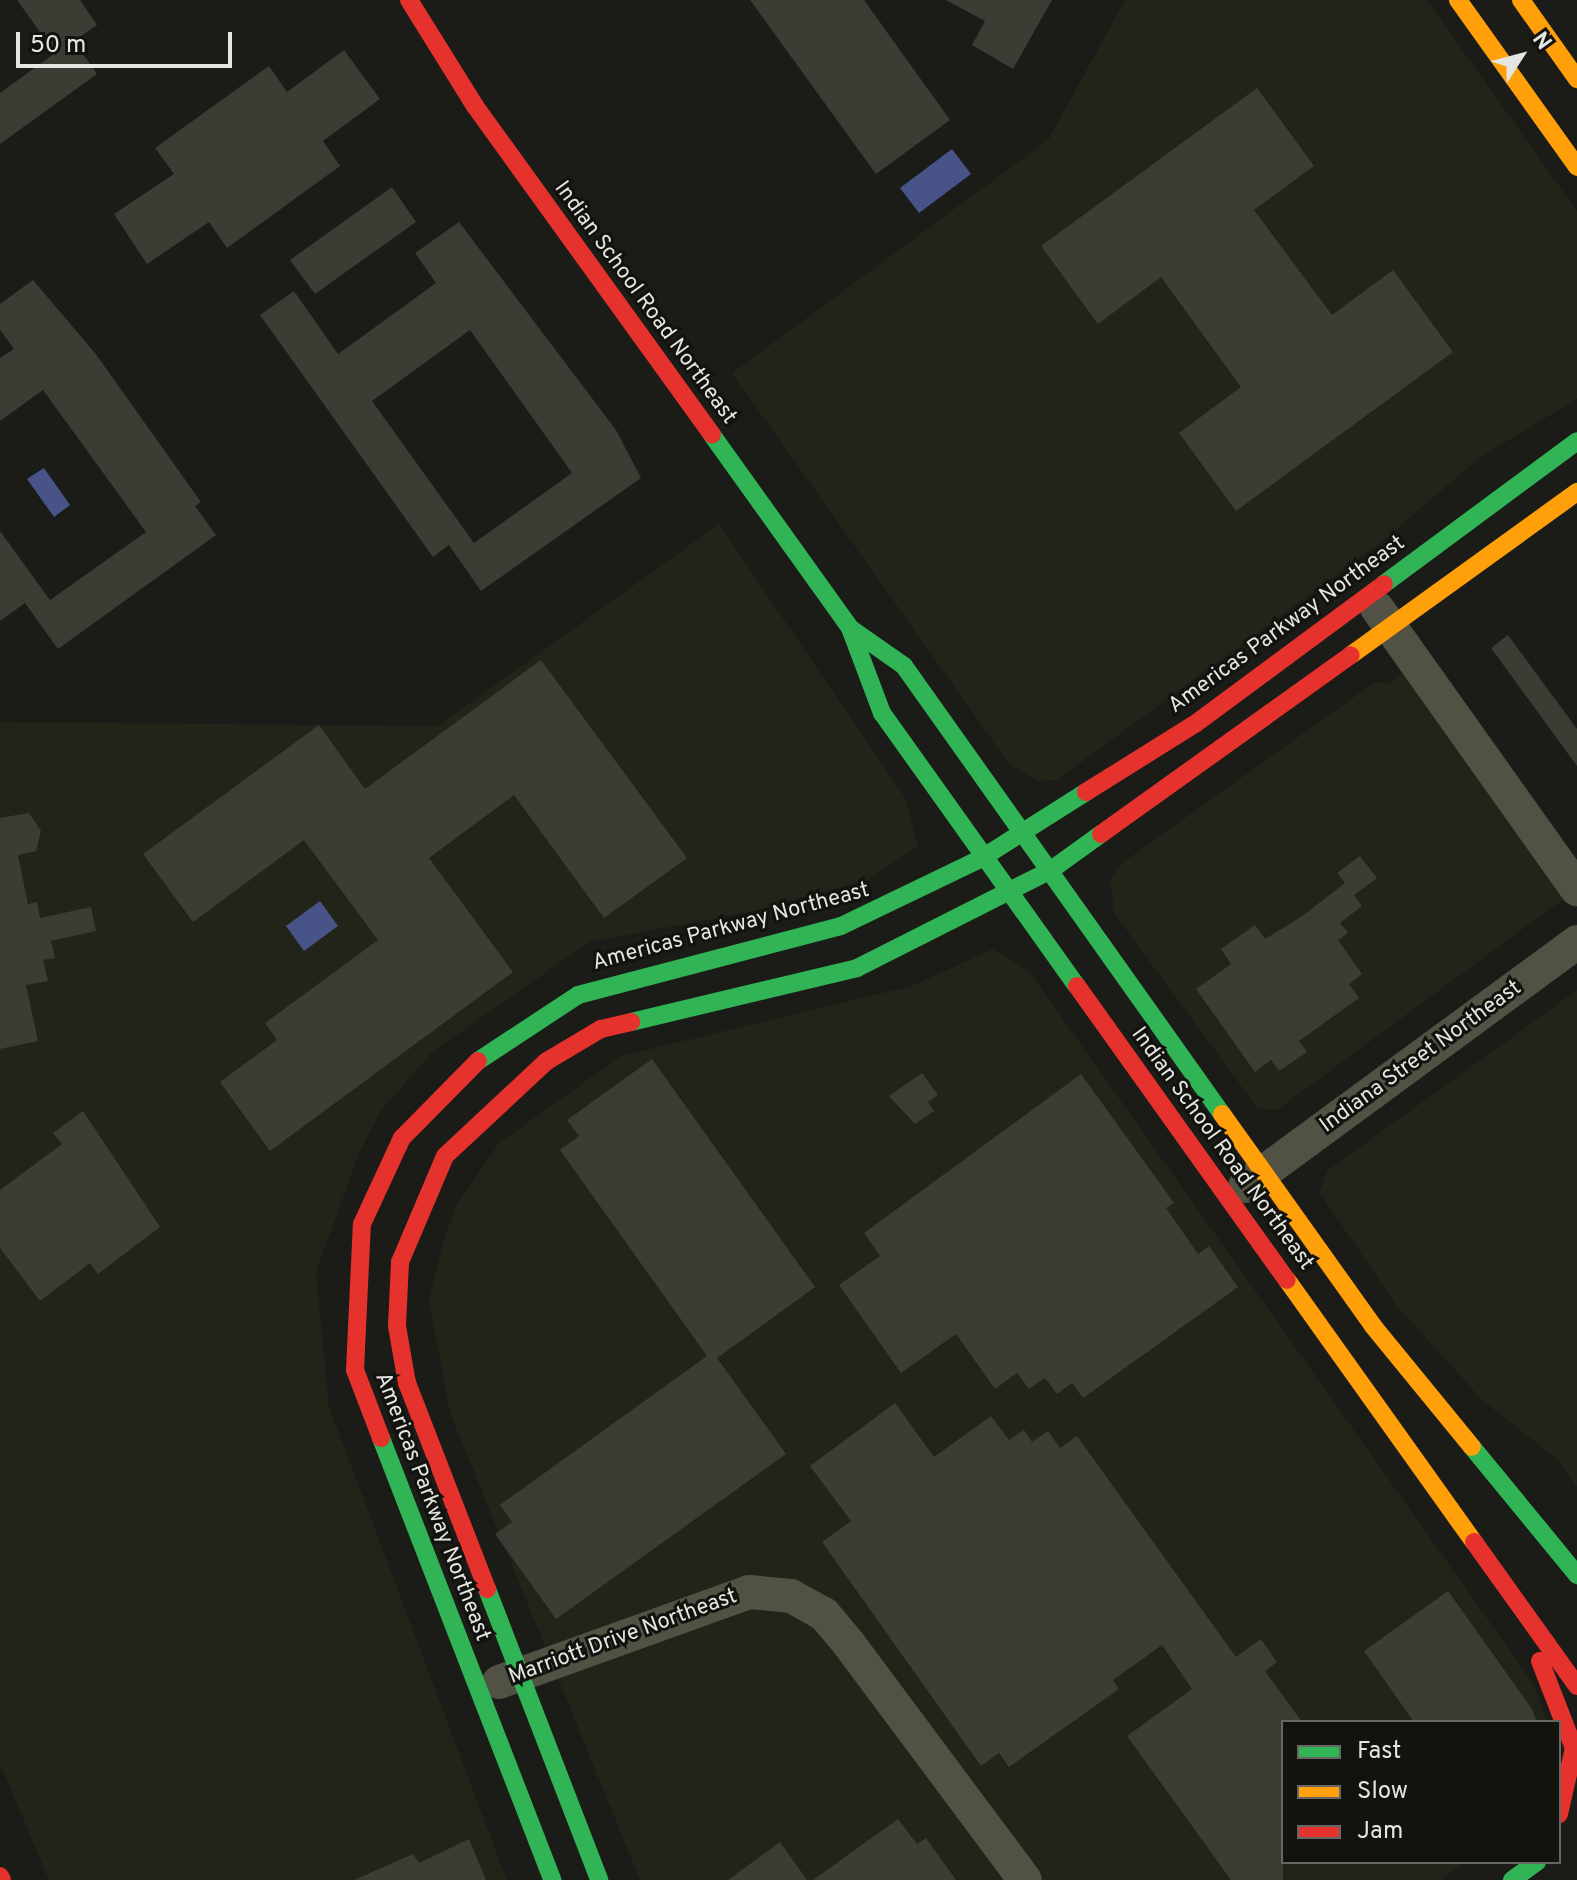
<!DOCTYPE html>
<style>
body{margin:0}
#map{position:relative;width:1577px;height:1880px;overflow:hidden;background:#1b1b18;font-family:Overpass,sans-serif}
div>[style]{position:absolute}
.built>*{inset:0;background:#222319}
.water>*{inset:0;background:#485388}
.building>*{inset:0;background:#3b3c34}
.street>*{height:34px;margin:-17px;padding:0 17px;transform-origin:17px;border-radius:17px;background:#515244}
.fast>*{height:18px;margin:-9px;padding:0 9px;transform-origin:9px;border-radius:9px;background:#30b455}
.slow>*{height:18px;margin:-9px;padding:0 9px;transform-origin:9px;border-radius:9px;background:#ff9f0a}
.jam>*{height:18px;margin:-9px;padding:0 9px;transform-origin:9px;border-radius:9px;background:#e5322d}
span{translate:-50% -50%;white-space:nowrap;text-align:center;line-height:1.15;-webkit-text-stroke:6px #12130e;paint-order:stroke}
.street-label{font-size:22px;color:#e5e5e2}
.legend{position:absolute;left:1281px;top:1720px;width:280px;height:144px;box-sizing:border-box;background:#12130e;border:2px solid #666763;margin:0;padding:10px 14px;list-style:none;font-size:24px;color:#e5e5e2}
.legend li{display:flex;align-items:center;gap:16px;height:40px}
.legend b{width:40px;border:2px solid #666763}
.north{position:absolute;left:1481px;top:16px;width:80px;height:80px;-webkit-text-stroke:6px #12130e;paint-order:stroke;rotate:54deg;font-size:22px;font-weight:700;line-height:32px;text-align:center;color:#e5e5e2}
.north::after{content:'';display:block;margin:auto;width:28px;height:36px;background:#e5e5e2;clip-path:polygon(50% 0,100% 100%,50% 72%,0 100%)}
.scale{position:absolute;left:16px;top:32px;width:216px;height:36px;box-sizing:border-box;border:4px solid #e5e5e2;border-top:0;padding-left:10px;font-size:24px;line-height:28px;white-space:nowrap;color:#e5e5e2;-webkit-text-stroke:6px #12130e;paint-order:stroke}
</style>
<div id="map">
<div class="built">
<i style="clip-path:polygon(1125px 0,1427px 0,1577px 211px,1577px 399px,1482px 456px,1380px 543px,1057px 780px,1038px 781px,1009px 764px,732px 373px,1048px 140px)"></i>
<i style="clip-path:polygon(719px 524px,906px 799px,918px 846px,867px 880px,749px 912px,589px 942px,431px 1053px,381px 1111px,360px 1151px,316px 1272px,329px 1407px,507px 1880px,49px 1880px,0 1764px,0 722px,438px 726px)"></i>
<i style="clip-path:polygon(1411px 665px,1573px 892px,1277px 1110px,1258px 1109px,1114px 913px,1110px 879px,1122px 863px,1375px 682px,1388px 684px)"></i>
<i style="clip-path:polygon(993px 949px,1029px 971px,1535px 1686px,1547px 1722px,1283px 1722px,1283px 1862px,1465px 1862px,1441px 1880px,640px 1880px,450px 1413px,429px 1300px,444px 1239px,457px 1204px,499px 1143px,621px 1056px,912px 986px)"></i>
<i style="clip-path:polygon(1577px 990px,1577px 1487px,1558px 1460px,1483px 1401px,1397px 1306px,1319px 1192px,1327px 1171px)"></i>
</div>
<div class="water">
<i style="clip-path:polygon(952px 149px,971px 174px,919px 213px,900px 188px)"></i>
<i style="clip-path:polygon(44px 468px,70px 505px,54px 517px,27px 479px)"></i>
<i style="clip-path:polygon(320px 901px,338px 926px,304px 951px,286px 926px)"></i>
</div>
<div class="building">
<i style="clip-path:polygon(17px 0,80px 0,97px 25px,74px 41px,97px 74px,0 144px,0 93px,55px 53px)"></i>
<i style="clip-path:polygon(750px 0,864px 0,950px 120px,876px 174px)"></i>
<i style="clip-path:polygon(946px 0,1052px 0,1013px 69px,972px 45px,985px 21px)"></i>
<i style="clip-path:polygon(344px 50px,380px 99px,323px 141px,340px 166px,227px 248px,209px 222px,147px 264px,114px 214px,174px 174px,155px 148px,269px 66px,287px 92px)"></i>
<i style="clip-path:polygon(1257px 88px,1314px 166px,1254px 210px,1332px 315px,1393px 270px,1453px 352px,1236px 511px,1179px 433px,1241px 387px,1161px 277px,1098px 324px,1041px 246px)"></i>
<i style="clip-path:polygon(392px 187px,416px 222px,315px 294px,290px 260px)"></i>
<i style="clip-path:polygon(evenodd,459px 222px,616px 430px,641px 478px,481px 591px,449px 545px,433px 557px,260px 315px,294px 291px,338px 354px,436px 283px,415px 253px,459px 222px,470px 330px,572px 473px,474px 543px,372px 401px,470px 330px)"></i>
<i style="clip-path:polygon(33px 280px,95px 353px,201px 502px,195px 506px,216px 535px,58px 649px,25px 603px,0 621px,0 531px,50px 600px,146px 532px,43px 390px,0 421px,0 358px,14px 349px,0 330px,0 304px)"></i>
<i style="clip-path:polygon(1508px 635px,1577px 729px,1577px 766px,1491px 648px)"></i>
<i style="clip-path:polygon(541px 660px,687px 858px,604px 918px,514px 795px,429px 858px,513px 972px,270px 1151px,220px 1082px,277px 1040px,265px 1023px,378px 940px,304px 840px,193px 922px,143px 854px,319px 725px,365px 789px)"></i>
<i style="clip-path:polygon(29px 813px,41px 831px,36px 851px,18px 855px,28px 904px,37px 902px,40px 918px,91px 907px,96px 931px,51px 941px,55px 958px,43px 960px,48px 981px,26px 985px,38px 1041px,0 1049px,0 818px)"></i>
<i style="clip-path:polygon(1360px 856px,1377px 878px,1354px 895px,1362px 906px,1340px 923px,1348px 933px,1338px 940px,1362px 974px,1349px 984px,1359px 998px,1299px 1041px,1307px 1052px,1279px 1071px,1271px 1060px,1255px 1072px,1196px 989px,1231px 964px,1221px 949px,1255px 925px,1265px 939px,1301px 917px,1345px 883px,1337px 873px)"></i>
<i style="clip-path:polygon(652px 1059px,815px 1287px,717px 1358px,786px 1454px,556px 1619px,495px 1534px,512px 1522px,500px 1505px,707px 1356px,560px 1150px,579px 1136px,567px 1120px)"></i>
<i style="clip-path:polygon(922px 1073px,938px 1095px,928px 1102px,934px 1111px,915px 1124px,889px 1096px)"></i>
<i style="clip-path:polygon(1081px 1074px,1174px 1203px,1166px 1208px,1198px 1254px,1209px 1246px,1238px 1287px,1083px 1398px,1072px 1383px,1057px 1394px,1045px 1378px,1029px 1389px,1017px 1373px,995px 1389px,956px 1334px,901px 1373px,839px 1285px,880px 1256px,864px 1233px)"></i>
<i style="clip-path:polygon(83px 1111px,160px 1227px,98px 1274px,90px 1263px,40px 1301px,0 1248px,0 1190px,62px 1144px,53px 1133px)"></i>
<i style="clip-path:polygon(895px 1403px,934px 1457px,991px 1416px,1009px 1440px,1024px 1430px,1032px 1442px,1048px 1431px,1060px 1448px,1077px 1436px,1236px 1657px,1261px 1639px,1277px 1662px,1265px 1671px,1302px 1722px,1283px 1722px,1283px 1880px,1231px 1880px,1127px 1736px,1192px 1689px,1162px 1645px,1113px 1680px,1119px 1689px,1009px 1767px,999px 1753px,981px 1766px,822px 1542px,851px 1521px,810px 1466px)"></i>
<i style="clip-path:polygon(1448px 1591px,1532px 1709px,1537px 1722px,1414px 1722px,1364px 1651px)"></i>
<i style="clip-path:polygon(898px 1819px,917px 1844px,926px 1838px,956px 1880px,813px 1880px)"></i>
<i style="clip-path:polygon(469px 1839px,486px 1880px,354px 1880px,413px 1854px,419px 1863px)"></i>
<i style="clip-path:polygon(780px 1842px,807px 1880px,728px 1880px)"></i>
</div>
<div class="street">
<i style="left:1377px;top:608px;width:345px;rotate:54.6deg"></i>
<i style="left:1245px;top:1186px;width:412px;rotate:-36.3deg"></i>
<i style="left:499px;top:1682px;width:266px;rotate:-19.8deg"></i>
<i style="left:749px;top:1592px;width:42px;rotate:5.4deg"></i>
<i style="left:791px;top:1596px;width:38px;rotate:29deg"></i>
<i style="left:824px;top:1614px;width:39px;rotate:50deg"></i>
<i style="left:849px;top:1644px;width:294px;rotate:53.3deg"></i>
</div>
<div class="fast">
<i style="left:712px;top:435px;width:237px;rotate:54.4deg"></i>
<i style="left:850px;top:628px;width:91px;rotate:69.4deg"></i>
<i style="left:882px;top:713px;width:335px;rotate:54.5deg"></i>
<i style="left:1384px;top:584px;width:240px;rotate:-36.5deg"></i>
<i style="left:850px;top:628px;width:66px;rotate:35.1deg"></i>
<i style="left:904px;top:666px;width:549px;rotate:54.63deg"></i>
<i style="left:631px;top:1022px;width:232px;rotate:-13.4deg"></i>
<i style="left:857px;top:968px;width:217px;rotate:-26.8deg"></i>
<i style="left:1051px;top:870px;width:62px;rotate:-35.8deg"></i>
<i style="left:478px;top:1061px;width:120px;rotate:-33.4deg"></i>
<i style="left:578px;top:995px;width:272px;rotate:-14.7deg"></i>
<i style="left:841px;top:926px;width:157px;rotate:-25.7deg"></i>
<i style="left:982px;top:858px;width:123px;rotate:-32.4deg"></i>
<i style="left:381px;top:1438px;width:474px;rotate:68.8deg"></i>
<i style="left:1472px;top:1447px;width:166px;rotate:50.6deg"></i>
<i style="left:487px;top:1589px;width:312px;rotate:68.9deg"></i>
<i style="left:1512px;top:1880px;width:31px;rotate:-36deg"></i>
</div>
<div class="slow">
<i style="left:1458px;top:0;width:205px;rotate:54.5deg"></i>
<i style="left:1521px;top:0;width:97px;rotate:54.7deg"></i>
<i style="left:1351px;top:655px;width:279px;rotate:-35.8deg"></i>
<i style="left:1222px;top:1114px;width:260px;rotate:54.5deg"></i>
<i style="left:1373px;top:1326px;width:156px;rotate:50.7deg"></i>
<i style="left:1287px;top:1280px;width:322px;rotate:54.5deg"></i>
</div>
<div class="jam">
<i style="left:409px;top:0;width:125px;rotate:58.1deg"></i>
<i style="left:475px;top:106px;width:405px;rotate:54.2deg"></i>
<i style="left:1086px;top:792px;width:128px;rotate:-32deg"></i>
<i style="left:1195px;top:724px;width:235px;rotate:-36.5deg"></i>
<i style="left:1101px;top:834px;width:307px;rotate:-35.6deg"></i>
<i style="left:1077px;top:986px;width:361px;rotate:54.5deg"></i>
<i style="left:381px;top:1438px;width:73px;rotate:-110.9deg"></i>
<i style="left:355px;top:1370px;width:146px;rotate:-87.3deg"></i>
<i style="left:362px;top:1224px;width:95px;rotate:-65.1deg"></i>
<i style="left:402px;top:1138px;width:108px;rotate:-45.4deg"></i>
<i style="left:1474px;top:1542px;width:177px;rotate:54.4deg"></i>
<i style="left:487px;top:1589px;width:221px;rotate:-111.2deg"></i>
<i style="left:407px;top:1383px;width:58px;rotate:-100deg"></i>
<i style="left:397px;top:1326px;width:64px;rotate:-87.3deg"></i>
<i style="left:400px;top:1262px;width:115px;rotate:-67deg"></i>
<i style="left:445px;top:1156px;width:139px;rotate:-43deg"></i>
<i style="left:547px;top:1061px;width:63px;rotate:-30.7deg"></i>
<i style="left:601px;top:1029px;width:31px;rotate:-13deg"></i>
<i style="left:1540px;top:1661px;width:93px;rotate:68.7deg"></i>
<i style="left:1574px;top:1748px;width:68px;rotate:102.8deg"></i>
<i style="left:0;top:1876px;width:4px;rotate:63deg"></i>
</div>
<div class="street-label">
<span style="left:645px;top:303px;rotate:54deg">Indian School Road Northeast</span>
<span style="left:1287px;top:625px;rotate:-36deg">Americas Parkway Northeast</span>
<span style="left:731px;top:927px;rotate:-15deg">Americas Parkway Northeast</span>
<span style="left:1421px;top:1057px;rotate:-36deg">Indiana Street Northeast</span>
<span style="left:1222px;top:1149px;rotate:54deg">Indian School Road Northeast</span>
<span style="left:432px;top:1507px;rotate:69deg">Americas Parkway Northeast</span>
<span style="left:623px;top:1637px;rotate:-20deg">Marriott Drive Northeast</span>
</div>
<ul class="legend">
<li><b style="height:10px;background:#30b455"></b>Fast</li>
<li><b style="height:10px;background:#ff9f0a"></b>Slow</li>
<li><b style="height:10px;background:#e5322d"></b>Jam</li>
</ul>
<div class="north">N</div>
<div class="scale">50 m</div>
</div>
